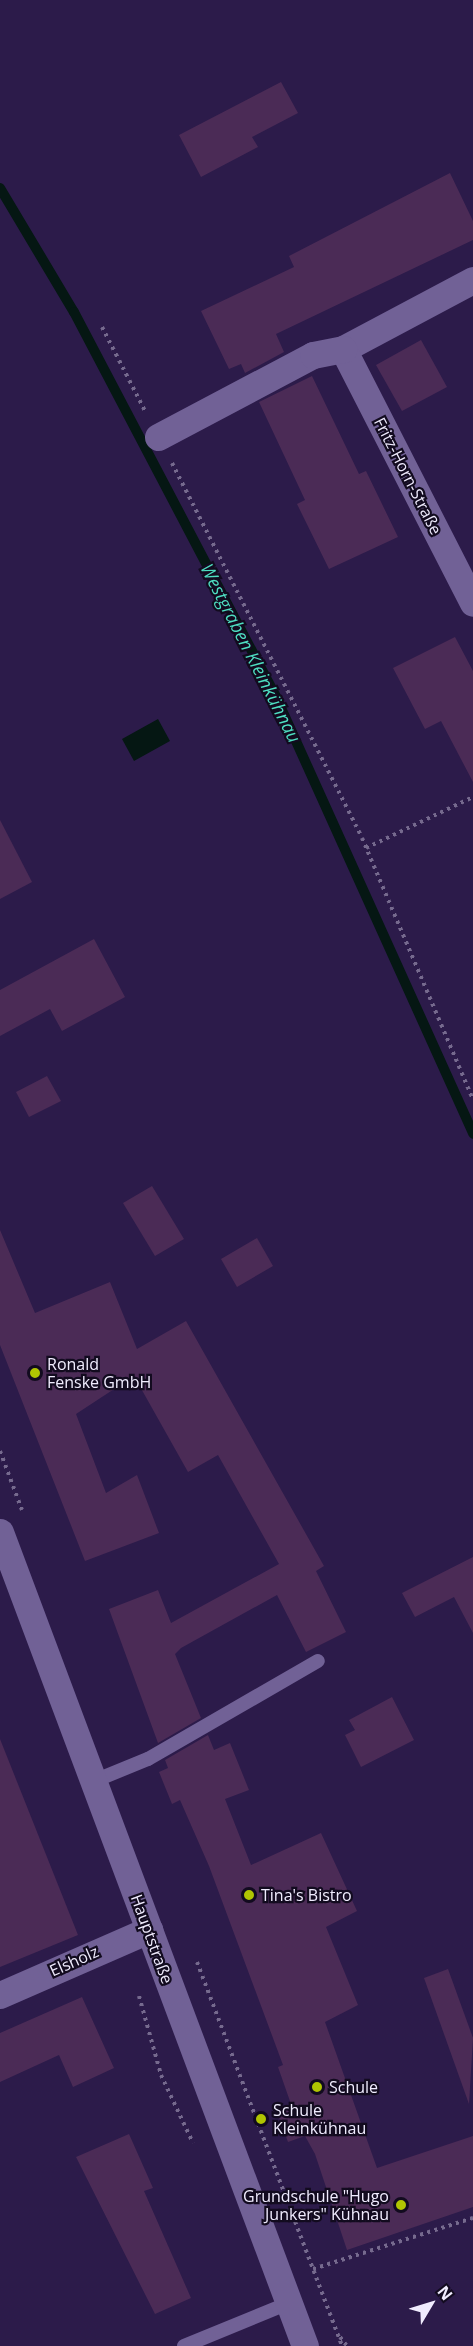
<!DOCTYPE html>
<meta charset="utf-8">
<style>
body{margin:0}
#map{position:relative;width:473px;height:2346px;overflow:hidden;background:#2c1b4a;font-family:"Open Sans",sans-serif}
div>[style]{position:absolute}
.water>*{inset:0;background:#051713}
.stream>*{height:10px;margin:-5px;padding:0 5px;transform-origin:5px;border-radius:5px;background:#051713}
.building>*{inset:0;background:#4b2b56}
.path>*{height:4px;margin-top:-2px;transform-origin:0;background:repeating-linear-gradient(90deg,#766a8e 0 3px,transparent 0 7.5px)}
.service>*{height:14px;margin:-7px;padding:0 7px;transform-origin:7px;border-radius:7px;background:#716196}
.minor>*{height:27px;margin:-13.5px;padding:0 13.5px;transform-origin:13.5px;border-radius:13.5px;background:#716196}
.dots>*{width:16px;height:16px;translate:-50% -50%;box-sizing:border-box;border:3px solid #120b1f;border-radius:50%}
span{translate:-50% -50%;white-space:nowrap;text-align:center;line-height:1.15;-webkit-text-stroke:4.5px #120b1f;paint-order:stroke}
.street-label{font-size:16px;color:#f0ecfe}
.poi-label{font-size:16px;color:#f0ecfe}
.left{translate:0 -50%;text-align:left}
.right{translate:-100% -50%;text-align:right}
.water-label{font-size:18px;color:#4edec1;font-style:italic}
.north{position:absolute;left:401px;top:2274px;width:60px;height:60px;-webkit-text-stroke:4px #120b1f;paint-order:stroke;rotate:52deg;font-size:16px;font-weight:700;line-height:24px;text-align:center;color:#f0ecfe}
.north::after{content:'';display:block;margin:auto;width:21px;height:27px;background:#f0ecfe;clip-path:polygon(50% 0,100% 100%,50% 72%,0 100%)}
</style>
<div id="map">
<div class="water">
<i style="clip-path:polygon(158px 719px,170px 741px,134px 761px,122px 739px)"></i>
</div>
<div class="stream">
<i style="left:0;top:188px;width:144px;rotate:59.2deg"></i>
<i style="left:74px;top:312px;width:437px;rotate:62.3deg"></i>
<i style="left:277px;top:699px;width:477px;rotate:65.7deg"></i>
</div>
<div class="building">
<i style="clip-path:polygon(281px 82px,298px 113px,252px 137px,258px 147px,201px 177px,179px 135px)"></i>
<i style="clip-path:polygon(450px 173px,473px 221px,473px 240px,276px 334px,284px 352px,245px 373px,241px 364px,229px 369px,201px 311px,294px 267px,289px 256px)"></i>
<i style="clip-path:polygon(421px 340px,447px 387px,402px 411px,376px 365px)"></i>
<i style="clip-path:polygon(312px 376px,359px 474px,366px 471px,398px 537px,329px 569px,297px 504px,305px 500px,259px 402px)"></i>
<i style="clip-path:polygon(455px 637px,473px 671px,473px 782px,441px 721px,425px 729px,393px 668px)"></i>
<i style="clip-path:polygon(0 820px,32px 882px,0 899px)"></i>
<i style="clip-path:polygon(94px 939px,125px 997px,62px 1031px,50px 1009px,0 1036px,0 990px)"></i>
<i style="clip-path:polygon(47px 1076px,61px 1101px,29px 1117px,16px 1092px)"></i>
<i style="clip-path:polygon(152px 1186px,184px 1239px,155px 1256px,123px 1203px)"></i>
<i style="clip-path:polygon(0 1230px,35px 1313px,110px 1282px,137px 1349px,186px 1321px,324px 1566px,316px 1571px,346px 1632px,306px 1652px,277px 1595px,181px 1648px,175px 1654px,201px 1718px,158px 1743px,109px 1609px,158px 1590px,171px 1623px,279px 1564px,218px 1455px,188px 1472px,134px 1376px,76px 1414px,106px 1493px,137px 1475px,159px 1533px,85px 1561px,0 1345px)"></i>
<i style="clip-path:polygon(257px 1238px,273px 1266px,237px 1287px,221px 1259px)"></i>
<i style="clip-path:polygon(473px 1557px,473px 1633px,454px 1597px,415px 1617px,402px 1593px)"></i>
<i style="clip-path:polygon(392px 1697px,414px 1740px,361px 1767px,345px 1735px,355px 1730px,349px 1720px)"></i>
<i style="clip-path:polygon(208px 1735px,214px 1750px,230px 1743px,249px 1790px,225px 1799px,251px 1865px,321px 1833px,357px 1911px,326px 1927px,358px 2005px,325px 2022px,377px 2168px,473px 2136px,473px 2207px,347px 2250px,315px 2154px,305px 2136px,288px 2142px,277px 2112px,292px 2107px,278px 2067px,283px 2065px,209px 1866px,180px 1800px,172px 1804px,159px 1772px,168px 1768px,165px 1760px)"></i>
<i style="clip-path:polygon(0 1739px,78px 1935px,0 1967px)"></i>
<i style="clip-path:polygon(448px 1969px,473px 2038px,469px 2104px,424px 1978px)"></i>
<i style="clip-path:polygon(82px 1997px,114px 2068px,73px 2087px,59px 2055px,0 2082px,0 2033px)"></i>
<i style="clip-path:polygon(129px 2134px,153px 2188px,144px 2191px,191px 2298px,155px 2314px,76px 2157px)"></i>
</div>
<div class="path">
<i style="left:102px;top:327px;width:94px;rotate:62.9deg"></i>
<i style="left:172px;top:463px;width:420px;rotate:63.1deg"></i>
<i style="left:362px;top:838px;width:284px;rotate:67deg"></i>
<i style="left:366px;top:848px;width:119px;rotate:-25.5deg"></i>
<i style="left:0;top:1451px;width:63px;rotate:69.6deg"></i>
<i style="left:197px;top:1962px;width:410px;rotate:69.3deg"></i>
<i style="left:139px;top:1996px;width:82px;rotate:74.4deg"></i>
<i style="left:161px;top:2075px;width:75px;rotate:64.8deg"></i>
<i style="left:313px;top:2269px;width:168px;rotate:-17.7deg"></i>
<i style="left:340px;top:2337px;width:11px;rotate:52deg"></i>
</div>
<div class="service">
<i style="left:94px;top:1781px;width:58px;rotate:-22.2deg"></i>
<i style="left:148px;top:1759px;width:196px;rotate:-30deg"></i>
<i style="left:184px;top:2346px;width:113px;rotate:-22.3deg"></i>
</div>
<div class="minor">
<i style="left:473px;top:280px;width:147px;rotate:152deg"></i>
<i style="left:343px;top:349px;width:285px;rotate:62.9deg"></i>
<i style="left:158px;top:437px;width:175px;rotate:-27.9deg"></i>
<i style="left:313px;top:355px;width:31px;rotate:-11deg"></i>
<i style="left:0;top:1532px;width:869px;rotate:69.46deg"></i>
<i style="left:0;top:1995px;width:163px;rotate:-23.6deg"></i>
</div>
<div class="dots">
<i style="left:35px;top:1373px;background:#b0c502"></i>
<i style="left:249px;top:1895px;background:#b0c502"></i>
<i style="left:317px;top:2087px;background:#b0c502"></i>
<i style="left:261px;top:2119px;background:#b0c502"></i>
<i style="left:401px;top:2205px;background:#b0c502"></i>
</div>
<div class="street-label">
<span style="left:408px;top:476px;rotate:63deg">Fritz-Horn-Straße</span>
<span style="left:152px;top:1939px;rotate:70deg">Hauptstraße</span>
<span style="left:74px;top:1961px;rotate:-24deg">Elsholz</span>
</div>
<div class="poi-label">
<span class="left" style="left:47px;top:1373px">Ronald<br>Fenske GmbH</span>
<span class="left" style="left:261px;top:1895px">Tina's Bistro</span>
<span class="left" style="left:329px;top:2087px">Schule</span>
<span class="left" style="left:273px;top:2119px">Schule<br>Kleinkühnau</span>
<span class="right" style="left:389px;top:2205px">Grundschule "Hugo<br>Junkers" Kühnau</span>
</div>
<div class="water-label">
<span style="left:251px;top:653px;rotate:63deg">Westgraben Kleinkühnau</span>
</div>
<div class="north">N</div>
</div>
